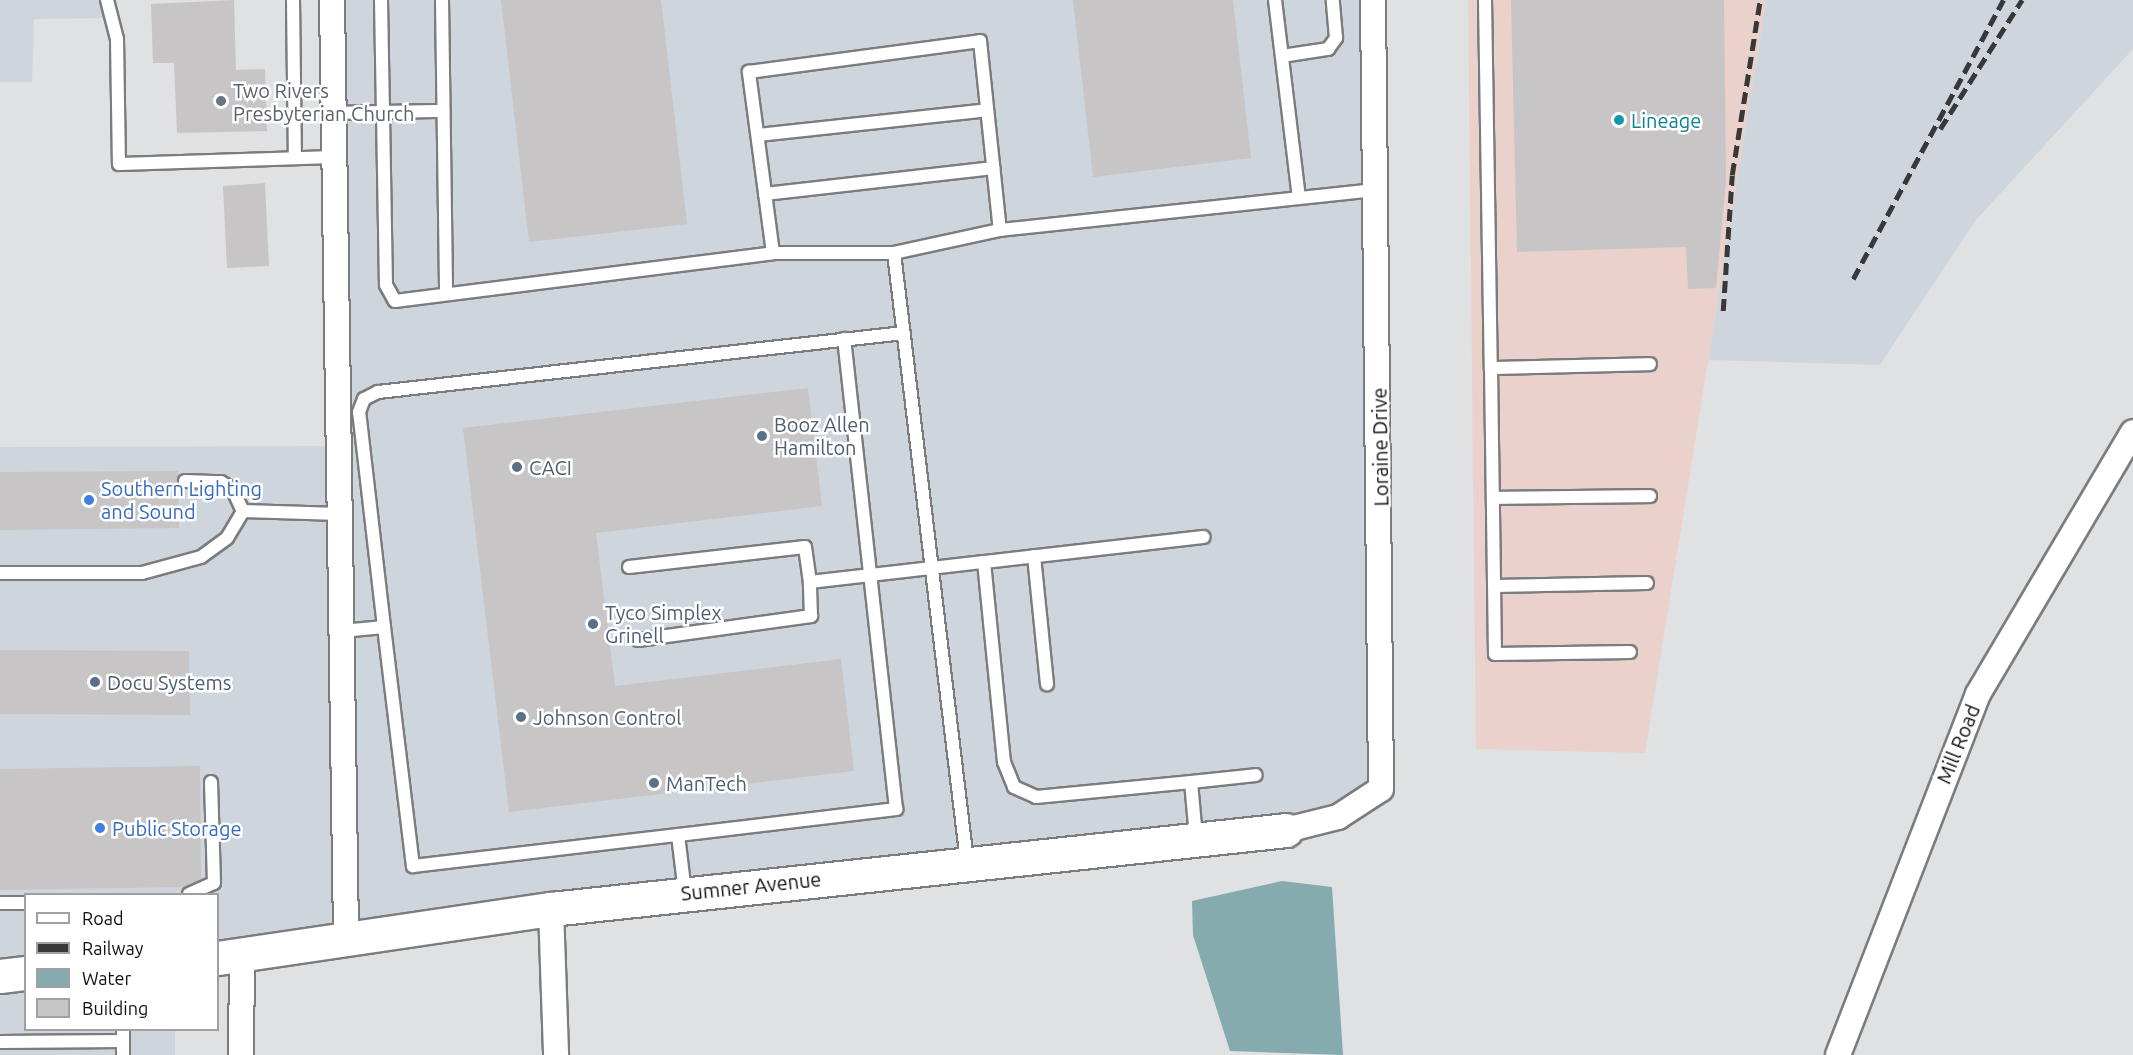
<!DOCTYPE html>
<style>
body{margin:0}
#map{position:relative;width:2133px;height:1055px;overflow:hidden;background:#e0e1e3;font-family:Ubuntu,sans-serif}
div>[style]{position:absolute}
.built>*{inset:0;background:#cfd5dc}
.industrial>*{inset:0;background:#ead1cb}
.water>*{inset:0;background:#85abaf}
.building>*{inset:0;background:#c7c5c5}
.roads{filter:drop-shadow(2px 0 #7b7c7e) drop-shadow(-2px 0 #7b7c7e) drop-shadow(0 2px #7b7c7e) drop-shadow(0 -2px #7b7c7e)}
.lane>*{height:12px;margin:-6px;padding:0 6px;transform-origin:6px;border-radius:6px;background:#fff}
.street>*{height:24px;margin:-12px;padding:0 12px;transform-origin:12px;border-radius:12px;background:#fff}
.secondary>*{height:33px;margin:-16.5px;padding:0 16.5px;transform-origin:16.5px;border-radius:16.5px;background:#fff}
.rail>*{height:4.5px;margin-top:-2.25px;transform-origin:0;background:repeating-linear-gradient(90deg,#383839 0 12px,transparent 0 18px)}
.dots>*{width:16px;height:16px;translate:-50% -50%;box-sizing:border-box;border:3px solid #fff;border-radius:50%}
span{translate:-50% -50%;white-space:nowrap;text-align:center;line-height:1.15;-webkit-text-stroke:5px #fff;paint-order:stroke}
.worship-label{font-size:20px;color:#5b616d}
.left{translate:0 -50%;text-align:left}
.culture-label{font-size:20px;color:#0d838f}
.service-label{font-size:20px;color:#4e5e75}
.street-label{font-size:20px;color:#111112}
.shop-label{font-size:20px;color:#366cbe}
.legend{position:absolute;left:24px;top:893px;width:195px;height:138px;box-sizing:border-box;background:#fff;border:2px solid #a0a0a0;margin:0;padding:8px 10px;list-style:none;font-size:18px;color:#111112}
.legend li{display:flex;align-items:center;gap:12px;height:30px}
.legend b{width:30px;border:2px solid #a0a0a0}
</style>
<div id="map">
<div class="built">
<i style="clip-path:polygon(0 0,110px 0,111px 18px,34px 19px,32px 82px,0 82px)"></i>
<i style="clip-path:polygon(332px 0,1385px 0,1376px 190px,1381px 789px,1338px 817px,218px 958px,218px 894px,26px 894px,26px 1030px,175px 1030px,175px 1055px,0 1055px,0 447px,339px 446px)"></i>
<i style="clip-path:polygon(1766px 0,2133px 0,2133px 49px,1975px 221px,1880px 365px,1708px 360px)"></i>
</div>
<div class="industrial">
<i style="clip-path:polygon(1468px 0,1766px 0,1645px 753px,1476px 749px)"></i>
</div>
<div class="water">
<i style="clip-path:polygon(1282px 881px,1332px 887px,1343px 1055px,1230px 1051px,1193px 935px,1192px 901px)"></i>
</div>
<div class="building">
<i style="clip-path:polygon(234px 0,236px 70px,265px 69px,267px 131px,177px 133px,174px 63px,153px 63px,151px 4px)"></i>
<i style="clip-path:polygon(501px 0,661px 0,687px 224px,529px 242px)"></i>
<i style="clip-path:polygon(1073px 0,1233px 0,1251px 158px,1093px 177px)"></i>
<i style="clip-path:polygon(1511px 0,1724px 0,1726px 181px,1716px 288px,1688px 289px,1686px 247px,1517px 252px)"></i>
<i style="clip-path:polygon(265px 183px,269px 266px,227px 268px,223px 186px)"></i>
<i style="clip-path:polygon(808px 388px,822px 506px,596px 533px,615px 686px,841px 659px,854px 771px,509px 812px,463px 428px)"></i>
<i style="clip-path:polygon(178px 471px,179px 528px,0 530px,0 472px)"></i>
<i style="clip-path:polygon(0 650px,189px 651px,190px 715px,0 714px)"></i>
<i style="clip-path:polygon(200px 766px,201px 880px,185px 887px,0 890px,0 769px)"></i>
</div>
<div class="roads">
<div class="lane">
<i style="left:107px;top:0;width:40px;rotate:75.6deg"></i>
<i style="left:117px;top:39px;width:125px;rotate:89.1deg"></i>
<i style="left:119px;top:164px;width:216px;rotate:-1.9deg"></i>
<i style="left:293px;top:0;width:158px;rotate:89.3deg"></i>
<i style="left:381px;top:0;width:285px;rotate:89deg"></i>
<i style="left:386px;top:285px;width:18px;rotate:61deg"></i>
<i style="left:395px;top:301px;width:381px;rotate:-7.2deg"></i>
<i style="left:442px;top:0;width:294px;rotate:89.2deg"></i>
<i style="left:1275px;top:0;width:199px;rotate:83.1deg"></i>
<i style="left:1485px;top:0;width:368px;rotate:89.1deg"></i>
<i style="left:1491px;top:368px;width:159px;rotate:-1.4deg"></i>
<i style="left:1282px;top:56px;width:47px;rotate:-8.7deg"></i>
<i style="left:1328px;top:49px;width:14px;rotate:-54deg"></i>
<i style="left:1336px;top:38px;width:38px;rotate:-95deg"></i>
<i style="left:334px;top:113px;width:109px;rotate:-1.1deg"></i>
<i style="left:758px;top:135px;width:230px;rotate:-6.2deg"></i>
<i style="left:765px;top:194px;width:230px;rotate:-6.5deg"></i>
<i style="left:1000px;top:230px;width:378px;rotate:-6.1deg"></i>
<i style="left:894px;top:253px;width:121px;rotate:180deg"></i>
<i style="left:773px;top:253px;width:183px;rotate:-97.6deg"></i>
<i style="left:749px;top:72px;width:233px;rotate:-7.6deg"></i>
<i style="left:980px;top:41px;width:190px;rotate:84deg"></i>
<i style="left:1000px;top:230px;width:108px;rotate:167.8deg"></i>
<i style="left:894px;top:253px;width:613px;rotate:83.16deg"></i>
<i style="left:1491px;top:368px;width:286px;rotate:89.2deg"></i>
<i style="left:1495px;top:654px;width:135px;rotate:-0.8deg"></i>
<i style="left:185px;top:481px;width:36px;rotate:2deg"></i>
<i style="left:221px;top:482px;width:14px;rotate:34deg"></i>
<i style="left:233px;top:490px;width:23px;rotate:65deg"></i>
<i style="left:1493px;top:498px;width:157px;rotate:-0.7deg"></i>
<i style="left:1034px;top:556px;width:129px;rotate:84.2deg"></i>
<i style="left:984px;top:562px;width:221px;rotate:-6.5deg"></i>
<i style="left:629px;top:567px;width:177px;rotate:-6.5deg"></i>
<i style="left:805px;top:547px;width:35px;rotate:82deg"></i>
<i style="left:810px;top:582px;width:175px;rotate:-6.6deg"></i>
<i style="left:984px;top:562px;width:201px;rotate:84.3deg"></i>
<i style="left:1004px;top:762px;width:27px;rotate:68deg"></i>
<i style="left:1014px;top:787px;width:24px;rotate:24deg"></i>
<i style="left:1036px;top:797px;width:156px;rotate:-5.5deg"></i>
<i style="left:0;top:573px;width:142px"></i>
<i style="left:142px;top:573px;width:61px;rotate:-15.2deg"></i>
<i style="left:201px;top:557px;width:32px;rotate:-36deg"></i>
<i style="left:227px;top:538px;width:31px;rotate:-59deg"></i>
<i style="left:243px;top:511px;width:97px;rotate:1.8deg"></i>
<i style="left:1494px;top:586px;width:153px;rotate:-1.1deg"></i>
<i style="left:384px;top:627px;width:216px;rotate:-96.6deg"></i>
<i style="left:359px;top:412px;width:14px;rotate:-69deg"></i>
<i style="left:364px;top:399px;width:16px;rotate:-27deg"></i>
<i style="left:378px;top:392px;width:529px;rotate:-6.4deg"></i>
<i style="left:342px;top:631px;width:42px;rotate:-5.4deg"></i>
<i style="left:384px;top:627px;width:241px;rotate:83.1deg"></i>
<i style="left:413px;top:866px;width:267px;rotate:-6.7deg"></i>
<i style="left:678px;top:835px;width:58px;rotate:83.1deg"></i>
<i style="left:638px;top:640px;width:175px;rotate:-7.9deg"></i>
<i style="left:811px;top:616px;width:34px;rotate:-92deg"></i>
<i style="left:678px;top:835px;width:220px;rotate:-6.8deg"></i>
<i style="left:896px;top:809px;width:473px;rotate:-96.3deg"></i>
<i style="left:1196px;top:837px;width:55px;rotate:-95.2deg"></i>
<i style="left:1191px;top:782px;width:65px;rotate:-6.1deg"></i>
<i style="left:189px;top:894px;width:27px;rotate:-24deg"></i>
<i style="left:214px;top:883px;width:101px;rotate:-91.7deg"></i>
<i style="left:0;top:903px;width:26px"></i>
<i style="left:0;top:1042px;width:123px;rotate:-0.5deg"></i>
<i style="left:123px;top:1055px;width:25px;rotate:-90deg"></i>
</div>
<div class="street">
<i style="left:332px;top:0;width:937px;rotate:89.14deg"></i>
<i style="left:1286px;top:830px;width:54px;rotate:-14deg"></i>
<i style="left:1338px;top:817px;width:51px;rotate:-33.1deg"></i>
<i style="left:1381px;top:789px;width:789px;rotate:-90.58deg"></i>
<i style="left:551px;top:909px;width:146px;rotate:88deg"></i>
<i style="left:241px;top:1055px;width:98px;rotate:-89.4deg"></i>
<i style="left:1838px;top:1055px;width:387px;rotate:-68.8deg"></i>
<i style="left:1978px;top:694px;width:304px;rotate:-59.4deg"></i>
</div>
<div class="secondary">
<i style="left:218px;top:958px;width:337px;rotate:-8.4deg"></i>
<i style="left:551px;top:909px;width:739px;rotate:-6.13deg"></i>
<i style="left:0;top:976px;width:26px;rotate:-7deg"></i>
</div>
</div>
<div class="rail">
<i style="left:1940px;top:129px;width:153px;rotate:-57.6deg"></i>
<i style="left:1853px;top:279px;width:317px;rotate:-61.7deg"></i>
<i style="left:1723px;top:311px;width:136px;rotate:-86.2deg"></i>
<i style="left:1732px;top:175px;width:177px;rotate:-80.9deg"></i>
</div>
<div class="dots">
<i style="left:221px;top:101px;background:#6b7280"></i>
<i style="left:1619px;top:120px;background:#0f9aa8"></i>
<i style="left:762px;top:436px;background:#5c6f8a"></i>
<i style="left:517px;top:467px;background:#5c6f8a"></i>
<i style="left:89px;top:500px;background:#3f7fe0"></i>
<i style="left:593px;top:624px;background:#5c6f8a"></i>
<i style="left:95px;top:682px;background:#5c6f8a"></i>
<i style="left:521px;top:717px;background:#5c6f8a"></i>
<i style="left:654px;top:783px;background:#5c6f8a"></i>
<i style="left:100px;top:828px;background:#3f7fe0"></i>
</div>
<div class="worship-label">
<span class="left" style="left:233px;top:102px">Two Rivers<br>Presbyterian Church</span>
</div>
<div class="culture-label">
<span class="left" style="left:1631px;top:120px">Lineage</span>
</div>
<div class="service-label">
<span class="left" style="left:774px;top:436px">Booz Allen<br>Hamilton</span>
<span class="left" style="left:529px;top:467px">CACI</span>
<span class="left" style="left:605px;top:624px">Tyco Simplex<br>Grinell</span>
<span class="left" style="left:107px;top:682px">Docu Systems</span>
<span class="left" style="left:533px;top:717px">Johnson Control</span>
<span class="left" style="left:666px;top:783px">ManTech</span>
</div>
<div class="street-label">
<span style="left:1380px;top:447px;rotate:-91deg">Loraine Drive</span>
<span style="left:1958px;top:744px;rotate:-68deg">Mill Road</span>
<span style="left:751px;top:886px;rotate:-6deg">Sumner Avenue</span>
</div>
<div class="shop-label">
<span class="left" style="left:101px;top:500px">Southern Lighting<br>and Sound</span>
<span class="left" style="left:112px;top:828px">Public Storage</span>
</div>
<ul class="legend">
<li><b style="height:8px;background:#fff"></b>Road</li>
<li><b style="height:8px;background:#383839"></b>Railway</li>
<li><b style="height:16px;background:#85abaf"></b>Water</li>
<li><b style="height:16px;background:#c7c5c5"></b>Building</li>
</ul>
</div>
